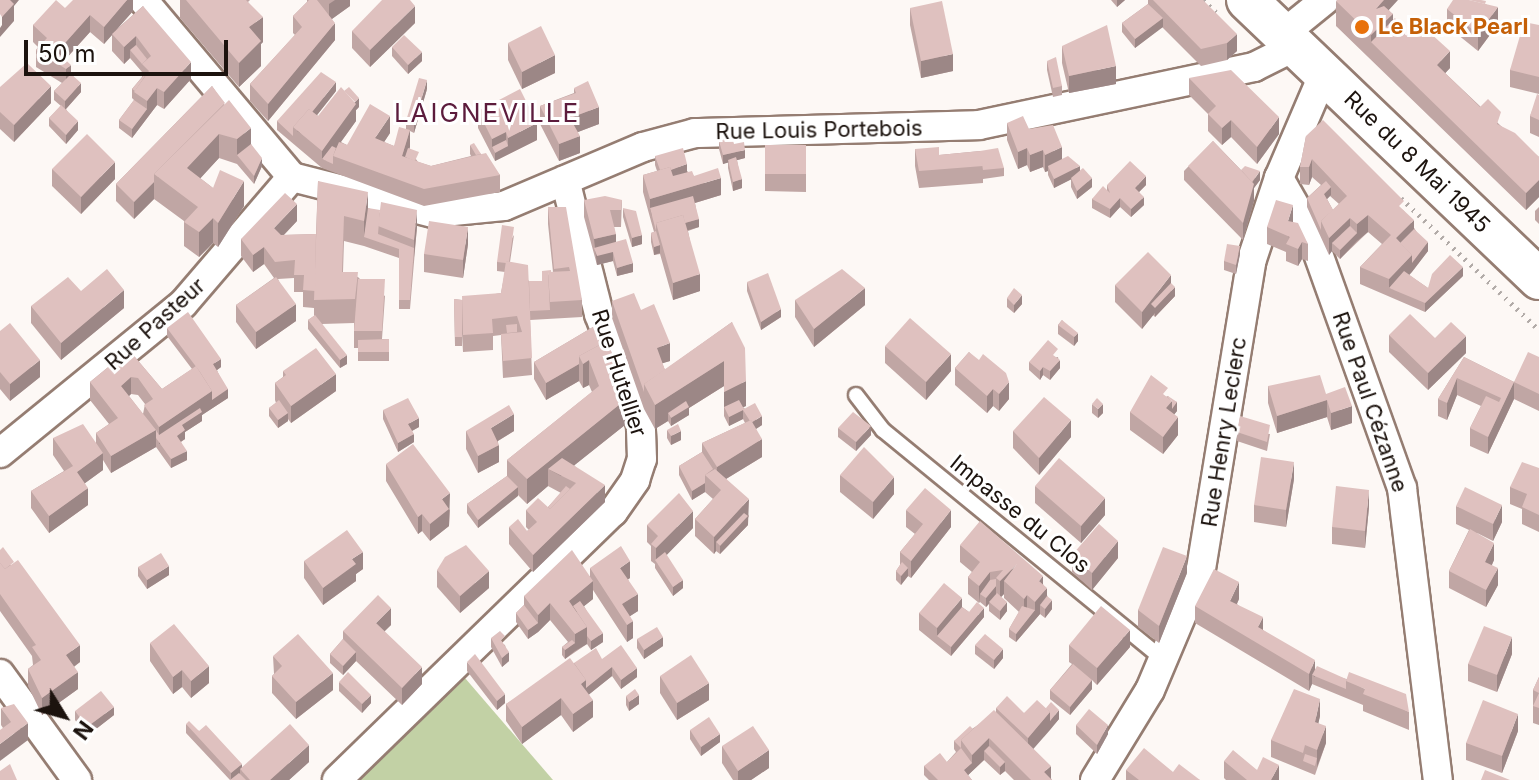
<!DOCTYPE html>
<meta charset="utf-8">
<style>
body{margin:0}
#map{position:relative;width:1539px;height:780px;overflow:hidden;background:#fdf8f5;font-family:Inter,sans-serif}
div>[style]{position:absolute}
.green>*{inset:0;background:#c2d1a5}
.path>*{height:5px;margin-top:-2.5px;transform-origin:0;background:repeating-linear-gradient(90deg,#b2aba8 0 2px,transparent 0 8px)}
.roads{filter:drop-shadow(2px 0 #957d72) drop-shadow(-2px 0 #957d72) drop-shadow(0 2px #957d72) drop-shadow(0 -2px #957d72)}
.service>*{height:14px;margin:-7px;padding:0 7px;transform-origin:7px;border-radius:7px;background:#fff}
.minor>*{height:28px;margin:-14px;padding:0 14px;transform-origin:14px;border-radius:14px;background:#fff}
.secondary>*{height:40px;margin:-20px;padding:0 20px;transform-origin:20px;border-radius:20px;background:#fff}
.wall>*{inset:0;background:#c0a6a4}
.shaded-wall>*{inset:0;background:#9c8786}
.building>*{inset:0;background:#dfc1bf}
.dots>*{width:22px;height:22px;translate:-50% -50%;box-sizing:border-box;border:4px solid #fff;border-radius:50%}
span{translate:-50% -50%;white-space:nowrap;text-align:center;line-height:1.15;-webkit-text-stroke:6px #fff;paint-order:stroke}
.food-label{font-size:22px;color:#c56008;font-weight:700}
.left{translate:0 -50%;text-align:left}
.street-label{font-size:22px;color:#1c130e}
.quarter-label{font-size:26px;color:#5c1c3d;letter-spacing:2px}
.north{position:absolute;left:24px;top:676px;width:80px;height:80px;-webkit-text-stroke:6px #fff;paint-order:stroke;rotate:127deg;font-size:22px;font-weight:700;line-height:32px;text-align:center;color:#1c130e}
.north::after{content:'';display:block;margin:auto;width:28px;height:36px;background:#1c130e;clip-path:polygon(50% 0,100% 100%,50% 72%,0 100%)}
.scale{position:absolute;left:24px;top:40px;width:204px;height:36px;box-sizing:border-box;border:4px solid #1c130e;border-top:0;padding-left:10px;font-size:24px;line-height:28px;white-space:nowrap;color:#1c130e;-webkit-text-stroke:6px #fff;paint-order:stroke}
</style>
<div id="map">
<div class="green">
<i style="clip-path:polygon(465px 678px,553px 780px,358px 780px)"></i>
</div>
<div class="path">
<i style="left:1203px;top:0;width:19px;rotate:43deg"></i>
<i style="left:1401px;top:198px;width:191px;rotate:43.7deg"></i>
</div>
<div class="roads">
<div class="service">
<i style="left:856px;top:395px;width:44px;rotate:52.4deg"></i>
<i style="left:883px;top:430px;width:363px;rotate:39.3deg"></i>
</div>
<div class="minor">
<i style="left:143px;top:0;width:231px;rotate:49.9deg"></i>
<i style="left:292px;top:177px;width:146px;rotate:14.3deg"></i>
<i style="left:433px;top:213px;width:71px;rotate:-5.6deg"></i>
<i style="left:504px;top:206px;width:151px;rotate:-23deg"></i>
<i style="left:643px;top:147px;width:54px;rotate:-15.1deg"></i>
<i style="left:695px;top:133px;width:284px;rotate:-1.6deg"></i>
<i style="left:979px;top:125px;width:281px;rotate:-11.9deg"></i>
<i style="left:1254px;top:67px;width:47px;rotate:-26.6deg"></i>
<i style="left:1283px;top:34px;width:54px;rotate:-39deg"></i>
<i style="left:1279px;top:178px;width:64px;rotate:60.3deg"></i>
<i style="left:1311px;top:234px;width:270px;rotate:70.3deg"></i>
<i style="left:1402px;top:488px;width:294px;rotate:83deg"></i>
<i style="left:0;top:453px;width:236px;rotate:-39.2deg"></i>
<i style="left:183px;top:304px;width:167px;rotate:-49.4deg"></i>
<i style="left:0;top:674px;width:131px;rotate:54deg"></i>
<i style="left:337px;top:780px;width:385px;rotate:-44.2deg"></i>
<i style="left:613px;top:512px;width:39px;rotate:-55deg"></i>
<i style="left:635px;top:480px;width:22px;rotate:-72deg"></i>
<i style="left:642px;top:459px;width:35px;rotate:-92deg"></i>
<i style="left:641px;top:424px;width:118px;rotate:-110.9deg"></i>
<i style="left:599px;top:314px;width:138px;rotate:-104.2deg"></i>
<i style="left:1095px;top:780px;width:105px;rotate:-58.6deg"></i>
<i style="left:1150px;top:690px;width:131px;rotate:-67.1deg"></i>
<i style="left:1201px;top:569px;width:311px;rotate:-80.7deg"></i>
<i style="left:1251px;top:262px;width:89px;rotate:-71.6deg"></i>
<i style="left:1279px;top:178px;width:114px;rotate:-66.8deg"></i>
</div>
<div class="secondary">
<i style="left:1247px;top:0;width:404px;rotate:43.7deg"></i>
</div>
</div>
<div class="wall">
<i style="clip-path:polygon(133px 0,133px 11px,116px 30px,143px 6px,191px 79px,164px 109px,157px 105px,132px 138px,119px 128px,119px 120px,134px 100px,132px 98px,132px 89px,142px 77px,142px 72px,130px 58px,124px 64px,112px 51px,112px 35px,104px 44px,90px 32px,65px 60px,81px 92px,66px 109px,78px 130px,66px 144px,49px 126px,49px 118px,61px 106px,54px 100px,54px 91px,62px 83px,36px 67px,36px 50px,38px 47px,33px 42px,33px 25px,65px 8px)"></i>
<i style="clip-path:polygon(180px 0,250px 0,248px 2px,263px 42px,261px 44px,261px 66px,239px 87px,180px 18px)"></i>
<i style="clip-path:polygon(307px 0,350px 0,350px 6px,332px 19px,335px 40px,268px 121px,250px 101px,250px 84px,295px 35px,293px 33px,293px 16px,307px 2px)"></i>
<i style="clip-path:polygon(1111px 0,1125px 0,1117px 7px)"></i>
<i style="clip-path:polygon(1148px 0,1203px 0,1237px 51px,1227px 60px,1201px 66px,1162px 27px,1135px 48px,1122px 32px,1122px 23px,1148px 4px)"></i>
<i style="clip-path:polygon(1336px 1px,1389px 10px,1393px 21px,1406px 36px,1450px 68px,1445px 73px,1501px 126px,1539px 157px,1539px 197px,1526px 210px,1336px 26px)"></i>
<i style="clip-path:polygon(1486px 4px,1498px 24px,1478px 51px,1447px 26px,1447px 9px)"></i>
<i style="clip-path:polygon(910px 8px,953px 71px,921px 78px,910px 25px)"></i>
<i style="clip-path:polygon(415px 23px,370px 67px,352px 48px,352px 31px)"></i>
<i style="clip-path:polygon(1539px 25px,1539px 94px,1510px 87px,1510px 70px)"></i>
<i style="clip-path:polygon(508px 43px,555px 73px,522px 89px,508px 60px)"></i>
<i style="clip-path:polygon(1062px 46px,1116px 84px,1069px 93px,1062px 63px)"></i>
<i style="clip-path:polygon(392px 47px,422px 61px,408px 74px,392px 56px)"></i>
<i style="clip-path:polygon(1047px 61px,1062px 86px,1062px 95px,1053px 97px,1047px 70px)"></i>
<i style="clip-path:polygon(1189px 78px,1279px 134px,1257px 164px,1231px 137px,1222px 145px,1208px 131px,1208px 114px,1189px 95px)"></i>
<i style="clip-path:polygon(212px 86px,251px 144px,262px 166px,254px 184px,237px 164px,219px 158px,200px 178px,213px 188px,244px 206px,218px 247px,213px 243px,199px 257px,184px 246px,184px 221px,154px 199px,134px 219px,116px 201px,116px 184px)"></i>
<i style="clip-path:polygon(0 87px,51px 103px,14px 142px,0 129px)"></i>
<i style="clip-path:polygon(574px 88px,599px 124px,578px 132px,580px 153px,559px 161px,540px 124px,540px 106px,574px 93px)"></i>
<i style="clip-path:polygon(427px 89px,414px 133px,410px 131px,409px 149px,418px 162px,431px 166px,471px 156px,470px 154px,470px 145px,481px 154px,500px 175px,500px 192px,424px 206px,322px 168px,277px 130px,277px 121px,336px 91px,317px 115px,318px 116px,359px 107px,356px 110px,356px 121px,341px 142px,347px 145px,390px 133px,384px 142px,394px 146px,406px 129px,406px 121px)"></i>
<i style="clip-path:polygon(1539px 95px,1539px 137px,1530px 133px,1530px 116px)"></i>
<i style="clip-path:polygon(478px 111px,537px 140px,495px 161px,478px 128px)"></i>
<i style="clip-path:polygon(1007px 123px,1029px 129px,1062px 159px,1080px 171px,1092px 187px,1077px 199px,1071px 187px,1071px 179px,1054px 188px,1048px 175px,1048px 171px,1045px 172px,1043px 167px,1030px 172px,1027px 165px,1018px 169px,1007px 140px)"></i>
<i style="clip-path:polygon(evenodd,1306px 136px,1404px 211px,1428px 251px,1409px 275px,1428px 288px,1463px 276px,1425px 312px,1360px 284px,1360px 267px,1382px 244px,1368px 232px,1340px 259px,1332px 251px,1329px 255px,1307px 207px,1307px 198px,1321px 185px,1312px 177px,1309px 185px,1300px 184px,1300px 167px,1306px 136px,1330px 196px,1339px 204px,1333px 210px,1327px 199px,1330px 196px)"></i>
<i style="clip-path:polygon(719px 141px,734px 144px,745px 158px,737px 160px,742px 188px,733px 191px,728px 168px,728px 162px,723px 164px,719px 149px)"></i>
<i style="clip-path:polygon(1213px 141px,1241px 170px,1260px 180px,1254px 188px,1254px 201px,1243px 240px,1184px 180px,1184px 171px)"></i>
<i style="clip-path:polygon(765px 145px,806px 145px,806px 192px,765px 191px)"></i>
<i style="clip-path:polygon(915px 149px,939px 155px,980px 151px,1004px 168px,1004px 176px,983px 179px,983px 183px,919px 188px,915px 166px)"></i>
<i style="clip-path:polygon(655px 156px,687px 171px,721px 195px,695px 203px,699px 227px,688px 231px,700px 291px,673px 300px,660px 254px,654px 255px,651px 242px,651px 233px,654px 232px,643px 192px,643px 175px,657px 171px,655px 165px)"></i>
<i style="clip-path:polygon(52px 169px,115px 179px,81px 214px,52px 186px)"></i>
<i style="clip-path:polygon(318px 181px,368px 208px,417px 227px,410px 309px,399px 309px,399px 258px,364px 246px,344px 241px,343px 272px,358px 277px,360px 279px,385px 296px,382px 339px,389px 339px,389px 361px,358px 361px,358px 348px,354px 348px,354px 323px,322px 324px,347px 364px,340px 368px,308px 329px,308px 320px,314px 316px,314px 308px,303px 307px,303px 292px,294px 292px,294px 278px,278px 279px,296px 321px,256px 349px,236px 322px,236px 305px,274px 278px,264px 264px,253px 272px,241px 256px,241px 239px,297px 221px,284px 235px,316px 234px)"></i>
<i style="clip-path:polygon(1107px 185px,1146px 185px,1139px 192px,1144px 205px,1131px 217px,1120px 207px,1110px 218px,1092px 208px,1092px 199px,1107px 190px)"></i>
<i style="clip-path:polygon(584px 200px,622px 200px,621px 227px,614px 227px,616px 242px,633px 272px,617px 276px,613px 261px,597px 265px,584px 217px)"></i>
<i style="clip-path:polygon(548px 207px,582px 300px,582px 317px,530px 320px,532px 375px,503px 378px,501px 335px,493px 336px,493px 350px,463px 352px,462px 334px,462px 346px,455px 346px,454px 299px,462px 300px,501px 293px,505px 272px,497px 271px,497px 262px,514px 235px,510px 262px,529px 281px,542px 281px,551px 272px,553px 272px,548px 224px)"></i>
<i style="clip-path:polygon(1539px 207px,1539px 224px,1535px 220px,1535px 211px)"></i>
<i style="clip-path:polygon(623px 208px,642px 244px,632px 247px,623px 217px)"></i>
<i style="clip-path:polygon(1293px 222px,1308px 244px,1308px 261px,1302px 259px,1298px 266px,1286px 261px,1286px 252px,1267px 244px,1267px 227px)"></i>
<i style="clip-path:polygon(468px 244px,463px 278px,424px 272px,424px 254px)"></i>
<i style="clip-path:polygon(1240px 254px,1236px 274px,1224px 270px,1224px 261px)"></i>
<i style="clip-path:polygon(747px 282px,781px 317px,761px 330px,747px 291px)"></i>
<i style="clip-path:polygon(1115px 285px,1175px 296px,1155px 317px,1153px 315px,1142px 329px,1115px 302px)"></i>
<i style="clip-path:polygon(1007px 298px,1022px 304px,1014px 313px,1007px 307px)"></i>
<i style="clip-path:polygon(795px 300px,865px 305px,814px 347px,795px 317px)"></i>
<i style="clip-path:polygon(612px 301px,641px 310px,670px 361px,662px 363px,665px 370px,732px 322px,746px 406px,743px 407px,762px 425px,756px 429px,762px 457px,726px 479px,749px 516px,748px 518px,748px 525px,720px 554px,716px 551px,714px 554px,695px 536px,695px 519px,713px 499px,705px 492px,692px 500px,679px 475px,679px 466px,702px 452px,702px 443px,745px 423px,743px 419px,729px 426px,724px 416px,724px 386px,689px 408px,689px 415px,671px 426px,668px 421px,655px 429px,644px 409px,612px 318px)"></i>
<i style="clip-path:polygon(31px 306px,124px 308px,61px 360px,31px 323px)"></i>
<i style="clip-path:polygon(1062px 320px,1078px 341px,1074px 346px,1058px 334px,1058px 325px)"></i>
<i style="clip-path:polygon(598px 324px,630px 421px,574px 465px,605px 502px,533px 572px,509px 544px,509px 527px,527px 531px,529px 530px,526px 527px,526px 510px,548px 507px,561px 493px,548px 486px,527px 504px,518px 495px,478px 528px,467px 513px,467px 504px,507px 476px,507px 460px,592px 392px,589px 385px,583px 388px,579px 381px,546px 400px,534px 379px,534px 362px)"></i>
<i style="clip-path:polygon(evenodd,167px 328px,221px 367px,217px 370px,228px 398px,202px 415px,202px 421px,185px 432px,185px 439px,181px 442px,187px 460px,171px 468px,156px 447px,111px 473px,103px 460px,103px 470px,85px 483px,88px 505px,49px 533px,31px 508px,31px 491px,64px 471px,53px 455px,53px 438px,96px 443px,96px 433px,109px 424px,90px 400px,90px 382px,129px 350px,162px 389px,192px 369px,167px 336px,167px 328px,131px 394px,138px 395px,145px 404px,143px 414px,129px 396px,131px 394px)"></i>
<i style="clip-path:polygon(0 331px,40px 377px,10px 401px,0 389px)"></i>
<i style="clip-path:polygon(1389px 335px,1435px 338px,1466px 353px,1428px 390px,1389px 352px)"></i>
<i style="clip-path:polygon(885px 346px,951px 371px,926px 400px,885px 363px)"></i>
<i style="clip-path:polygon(969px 352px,1009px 399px,999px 411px,993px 406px,987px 413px,955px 385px,955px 368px)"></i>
<i style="clip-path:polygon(1058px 357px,1060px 368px,1050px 380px,1043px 375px,1040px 380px,1029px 370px,1029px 362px)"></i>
<i style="clip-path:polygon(1464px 357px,1514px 382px,1539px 357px,1539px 411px,1514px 399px,1488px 454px,1470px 446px,1470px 428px,1481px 406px,1457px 395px,1447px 420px,1438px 416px,1438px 399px)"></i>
<i style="clip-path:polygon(283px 371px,336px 391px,291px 423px,288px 419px,288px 421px,278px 428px,269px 416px,269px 408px,276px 403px,275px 400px,275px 383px,283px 377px)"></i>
<i style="clip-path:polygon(1268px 386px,1326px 394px,1352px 423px,1331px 430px,1327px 417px,1277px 433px,1268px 403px)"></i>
<i style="clip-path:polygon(1168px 396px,1177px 411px,1174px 414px,1178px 435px,1163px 454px,1130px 430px,1130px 412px)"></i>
<i style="clip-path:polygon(1092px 404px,1103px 413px,1098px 418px,1092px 413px)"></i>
<i style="clip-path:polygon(383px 410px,419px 427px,412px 431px,414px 442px,398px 452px,383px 419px)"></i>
<i style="clip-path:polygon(838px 428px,871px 435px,856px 451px,838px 437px)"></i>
<i style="clip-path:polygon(667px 430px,681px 440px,671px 445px,667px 438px)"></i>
<i style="clip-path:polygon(466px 431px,514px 431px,498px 441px,499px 462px,478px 473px,466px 449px)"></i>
<i style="clip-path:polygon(1013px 431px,1071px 437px,1039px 475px,1013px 448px)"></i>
<i style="clip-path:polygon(1237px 432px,1270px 434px,1267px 451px,1237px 441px)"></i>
<i style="clip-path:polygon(386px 464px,450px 510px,449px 526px,430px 541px,422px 531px,418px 534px,386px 481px)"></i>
<i style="clip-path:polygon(1539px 468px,1539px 532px,1522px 524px,1522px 509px,1510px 504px,1510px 487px)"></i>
<i style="clip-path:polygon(840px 475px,894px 494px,873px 519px,840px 492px)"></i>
<i style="clip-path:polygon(1294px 479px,1286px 527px,1254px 522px,1254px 505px)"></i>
<i style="clip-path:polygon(1035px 486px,1105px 515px,1081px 543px,1035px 503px)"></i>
<i style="clip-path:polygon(1456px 506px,1502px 522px,1493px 541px,1477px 533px,1494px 560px,1492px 565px,1498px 585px,1486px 607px,1449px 588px,1449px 571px,1469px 530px,1456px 524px)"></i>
<i style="clip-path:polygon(1369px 507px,1365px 548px,1332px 544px,1332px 527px)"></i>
<i style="clip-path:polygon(906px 510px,951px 527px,911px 578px,908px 576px,901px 585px,896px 580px,896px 571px,900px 565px,900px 552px,915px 534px,906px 527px)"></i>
<i style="clip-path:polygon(647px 525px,693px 528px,666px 555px,683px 588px,673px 596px,655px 568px,655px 564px,651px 561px,651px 546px,647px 542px)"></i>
<i style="clip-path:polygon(960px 545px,1043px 584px,1052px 609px,1045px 618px,1040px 614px,1016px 642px,1009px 637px,1009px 629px,1019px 612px,1004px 598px,1004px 594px,1001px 597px,1007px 611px,1000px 620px,989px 611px,989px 604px,986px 607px,980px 602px,979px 603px,968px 594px,968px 577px,972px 572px,960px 562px)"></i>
<i style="clip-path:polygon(0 550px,80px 662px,74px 667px,78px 689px,42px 715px,28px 686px,28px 669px,33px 665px,32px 656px,0 611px)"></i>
<i style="clip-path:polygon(1072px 555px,1118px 558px,1092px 590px,1072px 572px)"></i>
<i style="clip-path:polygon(304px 561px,363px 569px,356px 574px,356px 581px,323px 605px,304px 578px)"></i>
<i style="clip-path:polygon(138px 567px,169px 575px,147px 589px,138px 576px)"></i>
<i style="clip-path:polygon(590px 568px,630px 578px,628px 579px,638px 611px,630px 616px,633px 638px,627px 642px,593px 590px,593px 599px,584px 606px,603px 642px,591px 650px,587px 644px,565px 659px,562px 655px,562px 647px,568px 642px,550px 620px,538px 632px,528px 639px,516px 622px,516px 613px,524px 605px,524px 596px,590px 576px)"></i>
<i style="clip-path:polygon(437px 570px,489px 588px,460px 613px,437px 587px)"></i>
<i style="clip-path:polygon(1187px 573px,1159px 643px,1138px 627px,1138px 610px)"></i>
<i style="clip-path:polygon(1239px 599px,1237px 604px,1263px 630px,1315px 669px,1346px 679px,1409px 712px,1409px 730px,1363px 711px,1363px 705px,1312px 684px,1309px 691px,1195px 623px,1195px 606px)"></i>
<i style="clip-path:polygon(962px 607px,969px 612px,984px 617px,951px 656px,919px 630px,919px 613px)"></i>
<i style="clip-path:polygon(391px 625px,384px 631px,422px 684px,402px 705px,356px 661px,343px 675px,330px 663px,330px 654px,343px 639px,343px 631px)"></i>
<i style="clip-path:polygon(491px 638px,505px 645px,509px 661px,502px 667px,491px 647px)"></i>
<i style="clip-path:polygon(637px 639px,663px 646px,644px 659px,637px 648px)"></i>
<i style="clip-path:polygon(150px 643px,209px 683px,191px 698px,182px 687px,173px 694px,150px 661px)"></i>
<i style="clip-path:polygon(975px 645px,1003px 658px,994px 669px,975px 654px)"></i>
<i style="clip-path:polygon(1069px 645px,1130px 647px,1097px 685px,1092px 680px,1092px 689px,1070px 715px,1050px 699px,1050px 690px,1072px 664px,1069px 662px)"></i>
<i style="clip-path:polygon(1512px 654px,1497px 692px,1468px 681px,1468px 664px)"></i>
<i style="clip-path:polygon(273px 656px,333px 690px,296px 719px,272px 693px,272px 676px,274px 674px)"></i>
<i style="clip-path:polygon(602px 659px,637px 677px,621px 689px,612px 676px,589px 694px,593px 717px,573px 732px,561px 715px,522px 744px,506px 721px,506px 704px,574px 663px)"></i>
<i style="clip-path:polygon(467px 662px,505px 703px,497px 710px,467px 671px)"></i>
<i style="clip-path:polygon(660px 676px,709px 700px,677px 720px,660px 693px)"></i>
<i style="clip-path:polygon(1539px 677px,1539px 725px,1533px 723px,1533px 690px)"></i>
<i style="clip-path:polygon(339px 682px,371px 703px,362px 713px,339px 691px)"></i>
<i style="clip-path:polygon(626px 696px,639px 704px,629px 711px,626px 705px)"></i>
<i style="clip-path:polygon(1px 708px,28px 740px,3px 728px,1px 725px)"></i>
<i style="clip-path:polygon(996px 708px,1024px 713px,1046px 708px,1059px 719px,1033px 748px,1052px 780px,1014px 780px,1005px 771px,1000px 775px,984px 760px,968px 775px,972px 780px,929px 780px,924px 775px,924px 766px,947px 762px,956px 752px,954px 749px,954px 741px,996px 713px)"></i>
<i style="clip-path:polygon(75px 711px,114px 715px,87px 736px,75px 720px)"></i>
<i style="clip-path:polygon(1320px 716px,1318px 723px,1326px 743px,1315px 775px,1271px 757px,1271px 740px)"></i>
<i style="clip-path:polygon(186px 724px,199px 731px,242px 767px,309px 762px,289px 780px,230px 780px,186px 733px)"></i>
<i style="clip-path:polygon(1076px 725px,1108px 734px,1097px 754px,1076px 734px)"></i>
<i style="clip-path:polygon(690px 730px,720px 742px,701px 756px,690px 739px)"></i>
<i style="clip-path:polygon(1518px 731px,1502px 773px,1466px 760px,1466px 743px)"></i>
<i style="clip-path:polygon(722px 746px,769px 768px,751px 780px,733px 780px,722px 763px)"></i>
<i style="clip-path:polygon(1224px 761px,1257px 770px,1279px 780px,1226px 780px,1224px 778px)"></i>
<i style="clip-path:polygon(1126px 770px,1173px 772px,1200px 780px,1126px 780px)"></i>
</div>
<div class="shaded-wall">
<i style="clip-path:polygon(7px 0,19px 0,14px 6px,14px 21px,0 37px,0 28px,2px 25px,2px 17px)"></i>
<i style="clip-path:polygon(127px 0,133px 0,133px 11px,104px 44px,104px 27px)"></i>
<i style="clip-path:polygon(335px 0,350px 0,350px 6px,329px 21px,329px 4px)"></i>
<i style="clip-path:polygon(1117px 0,1125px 0,1117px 7px)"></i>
<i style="clip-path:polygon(1382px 0,1398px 0,1387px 12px,1393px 14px,1393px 38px,1371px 42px,1371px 35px,1376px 9px)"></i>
<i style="clip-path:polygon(415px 6px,415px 23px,370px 67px,370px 50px)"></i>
<i style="clip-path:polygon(1498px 7px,1498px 24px,1478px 51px,1478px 34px)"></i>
<i style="clip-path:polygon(90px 15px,90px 32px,60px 65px,57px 52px)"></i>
<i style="clip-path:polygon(263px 17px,263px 42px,261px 44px,261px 66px,239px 87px,239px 63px,249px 27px)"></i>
<i style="clip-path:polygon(1163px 18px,1163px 27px,1135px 48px,1135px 39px)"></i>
<i style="clip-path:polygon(335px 23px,335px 40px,268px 121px,268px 104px)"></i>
<i style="clip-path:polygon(1237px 34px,1237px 51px,1227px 60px,1227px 43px)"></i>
<i style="clip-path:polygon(136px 36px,136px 54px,130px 50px,130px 58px,124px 64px,124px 47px)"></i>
<i style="clip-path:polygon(1450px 51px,1450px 68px,1437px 82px,1437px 65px)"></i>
<i style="clip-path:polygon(422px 52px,422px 61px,408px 74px,408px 65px)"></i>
<i style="clip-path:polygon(953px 54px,953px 71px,921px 78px,921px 61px)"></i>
<i style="clip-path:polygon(555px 55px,555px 73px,522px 89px,522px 72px)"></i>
<i style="clip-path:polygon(191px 62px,191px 79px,164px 109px,164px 92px)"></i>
<i style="clip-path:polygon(71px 65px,71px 82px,66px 86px,66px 69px)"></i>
<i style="clip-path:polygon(1116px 66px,1116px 84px,1069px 93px,1069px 76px)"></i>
<i style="clip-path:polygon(427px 80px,427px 89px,414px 133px,414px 124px)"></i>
<i style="clip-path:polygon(336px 82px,336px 91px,302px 134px,297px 131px)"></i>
<i style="clip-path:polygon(81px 83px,81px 92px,65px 110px,65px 101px)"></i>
<i style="clip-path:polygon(51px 86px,51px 103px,14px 142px,14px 125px)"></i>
<i style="clip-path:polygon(157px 88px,157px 105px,132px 138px,132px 129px,147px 109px,147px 101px)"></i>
<i style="clip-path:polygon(359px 98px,359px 107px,356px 110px,356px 121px,327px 161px,322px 159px,322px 151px,351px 106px)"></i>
<i style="clip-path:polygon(599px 107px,599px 124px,570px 135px,570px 118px)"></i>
<i style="clip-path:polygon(390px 116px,390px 133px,375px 156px,375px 138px)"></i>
<i style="clip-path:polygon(1279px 117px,1279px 134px,1257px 164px,1257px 147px)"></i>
<i style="clip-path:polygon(1231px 120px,1231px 137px,1222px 145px,1222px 128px)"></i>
<i style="clip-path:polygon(78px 121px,78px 130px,66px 144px,66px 135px)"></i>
<i style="clip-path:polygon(537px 123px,537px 140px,495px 161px,495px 153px,492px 147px,492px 139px,506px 132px,506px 147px,508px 146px,508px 138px)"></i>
<i style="clip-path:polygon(229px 125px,219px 134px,219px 158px,187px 193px,158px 177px)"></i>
<i style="clip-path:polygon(251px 128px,251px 152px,237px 155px,237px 139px)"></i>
<i style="clip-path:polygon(410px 130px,410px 147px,405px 165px,402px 156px)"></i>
<i style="clip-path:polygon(580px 136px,580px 153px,559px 161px,559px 144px)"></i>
<i style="clip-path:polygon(1062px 147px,1062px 164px,1048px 166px,1048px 171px,1045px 172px,1045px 155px)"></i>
<i style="clip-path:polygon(1027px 148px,1027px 165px,1018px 169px,1018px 152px)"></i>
<i style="clip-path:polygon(745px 150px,745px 158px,723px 164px,723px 155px)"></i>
<i style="clip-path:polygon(1043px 150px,1043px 167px,1030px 172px,1030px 155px)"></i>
<i style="clip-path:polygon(262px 158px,262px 166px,254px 184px,254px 176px)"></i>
<i style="clip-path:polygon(1312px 159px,1312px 177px,1309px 185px,1309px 167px)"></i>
<i style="clip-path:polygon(115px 162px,115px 179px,81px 214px,81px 197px)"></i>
<i style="clip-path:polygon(687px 164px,687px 173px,671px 179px,661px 173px)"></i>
<i style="clip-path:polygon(1080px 166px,1080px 175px,1054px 188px,1054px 179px)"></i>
<i style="clip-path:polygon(1260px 171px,1260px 180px,1254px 188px,1254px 201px,1243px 240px,1243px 223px,1249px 187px)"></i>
<i style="clip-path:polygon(1146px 176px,1146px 185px,1135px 196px,1135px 188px)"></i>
<i style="clip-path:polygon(721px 178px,721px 195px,652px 216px,650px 208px,650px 199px)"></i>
<i style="clip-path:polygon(1092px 178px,1092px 187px,1077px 199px,1077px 191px)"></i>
<i style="clip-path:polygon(742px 179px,742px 188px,733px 191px,733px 182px)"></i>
<i style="clip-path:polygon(1539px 180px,1539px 197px,1526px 210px,1526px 193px)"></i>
<i style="clip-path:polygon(244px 181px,244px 206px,218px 247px,218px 223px)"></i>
<i style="clip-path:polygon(154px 182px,154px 199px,134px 219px,134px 202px)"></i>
<i style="clip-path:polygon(1331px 187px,1331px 195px,1324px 202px,1324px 194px)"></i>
<i style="clip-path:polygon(368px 192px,368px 216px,364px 237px,364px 246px,364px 221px)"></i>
<i style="clip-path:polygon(1144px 197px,1144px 205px,1131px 217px,1131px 209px)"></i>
<i style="clip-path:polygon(1120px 198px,1120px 207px,1110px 218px,1110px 209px)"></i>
<i style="clip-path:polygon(297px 204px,297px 221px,274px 245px,274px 228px)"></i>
<i style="clip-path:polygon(1293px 205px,1293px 222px,1288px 238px,1288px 221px)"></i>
<i style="clip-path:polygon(417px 210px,417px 227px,414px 257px,414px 240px)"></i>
<i style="clip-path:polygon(1368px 215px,1368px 232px,1357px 241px,1357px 224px)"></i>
<i style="clip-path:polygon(213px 218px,213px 243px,199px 257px,199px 232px)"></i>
<i style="clip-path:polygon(1350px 218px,1350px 235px,1332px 243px,1332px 251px,1329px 255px,1329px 238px)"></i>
<i style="clip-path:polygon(699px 219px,699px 227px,661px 238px,659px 230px)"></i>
<i style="clip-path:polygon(1414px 220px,1414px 238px,1400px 251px,1396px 238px)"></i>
<i style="clip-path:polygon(468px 227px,468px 244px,463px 278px,463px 260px)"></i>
<i style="clip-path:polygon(1357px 233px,1357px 241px,1340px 259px,1340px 250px)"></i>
<i style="clip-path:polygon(616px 234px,616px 251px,613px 252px,613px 261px,597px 265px,594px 239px)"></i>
<i style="clip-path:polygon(642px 235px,642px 244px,632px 247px,632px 238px)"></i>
<i style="clip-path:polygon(1302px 242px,1302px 259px,1298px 266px,1298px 249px)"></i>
<i style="clip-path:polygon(1428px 242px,1428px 251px,1412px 272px,1395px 290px,1389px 288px,1389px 279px,1412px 255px)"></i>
<i style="clip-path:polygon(660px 245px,660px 253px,654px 255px,654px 247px)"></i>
<i style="clip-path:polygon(1240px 246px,1240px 254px,1236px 274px,1236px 265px)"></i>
<i style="clip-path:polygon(264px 247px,264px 264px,253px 272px,253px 255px)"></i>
<i style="clip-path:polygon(633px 263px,633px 272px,617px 276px,617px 268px)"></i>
<i style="clip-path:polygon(1463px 267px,1463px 276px,1425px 312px,1425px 303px)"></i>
<i style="clip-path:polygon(700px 274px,700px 291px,673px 300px,673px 283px)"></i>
<i style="clip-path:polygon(1171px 275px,1171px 291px,1175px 287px,1175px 296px,1155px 317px,1155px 313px,1142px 329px,1142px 312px)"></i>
<i style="clip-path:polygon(865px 288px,865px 305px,814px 347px,814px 329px)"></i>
<i style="clip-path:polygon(124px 290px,124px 308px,61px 360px,61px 343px)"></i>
<i style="clip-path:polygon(1022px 295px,1022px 304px,1014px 313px,1014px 305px)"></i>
<i style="clip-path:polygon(296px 304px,296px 321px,256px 349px,256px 332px)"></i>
<i style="clip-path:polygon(781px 309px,781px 317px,761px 330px,761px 322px)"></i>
<i style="clip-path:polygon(1078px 333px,1078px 341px,1074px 346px,1074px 337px)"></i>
<i style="clip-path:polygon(1466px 336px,1466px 353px,1428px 390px,1428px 373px)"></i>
<i style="clip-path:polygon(670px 343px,670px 361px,657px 365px,657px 348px)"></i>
<i style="clip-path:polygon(607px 348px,589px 360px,589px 385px,583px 388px,583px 364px)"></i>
<i style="clip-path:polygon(951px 354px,951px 371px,926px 400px,926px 382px)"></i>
<i style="clip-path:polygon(347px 355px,347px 364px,340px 368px,340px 360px)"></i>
<i style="clip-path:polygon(221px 359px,221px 367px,213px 373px,213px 364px)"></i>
<i style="clip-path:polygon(40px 360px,40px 377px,10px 401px,10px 384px)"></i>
<i style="clip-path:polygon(1060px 360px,1060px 368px,1050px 380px,1050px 371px)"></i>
<i style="clip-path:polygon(724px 361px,724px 386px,689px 408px,689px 415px,671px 426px,671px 418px,668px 413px,668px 421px,655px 429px,655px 405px)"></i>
<i style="clip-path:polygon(579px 364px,579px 381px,546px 400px,546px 383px)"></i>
<i style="clip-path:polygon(1043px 367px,1043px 375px,1040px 380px,1040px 371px)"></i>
<i style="clip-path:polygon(336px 374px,336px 391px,291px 423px,291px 406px)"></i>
<i style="clip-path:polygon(131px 377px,131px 394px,121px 404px,121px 386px)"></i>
<i style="clip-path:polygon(1457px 378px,1457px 395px,1447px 420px,1447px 403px)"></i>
<i style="clip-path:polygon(746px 381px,746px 406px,728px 414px,724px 407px,724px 392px)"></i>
<i style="clip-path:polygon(1009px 382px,1009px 399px,999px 411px,999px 394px)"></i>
<i style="clip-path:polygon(1514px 382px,1514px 399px,1488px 454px,1488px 437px)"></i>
<i style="clip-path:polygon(228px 389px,228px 398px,202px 415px,202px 421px,185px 432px,185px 439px,177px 444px,159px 444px,159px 427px,212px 391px)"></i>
<i style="clip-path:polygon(993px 389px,993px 406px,987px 413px,987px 396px)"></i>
<i style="clip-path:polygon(630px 396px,630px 421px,561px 476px,548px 469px,548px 486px,527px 504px,527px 479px)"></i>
<i style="clip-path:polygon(1327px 400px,1327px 417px,1277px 433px,1277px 416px)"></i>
<i style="clip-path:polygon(1172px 401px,1177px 402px,1177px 411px,1166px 425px,1166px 408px)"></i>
<i style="clip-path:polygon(1103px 404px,1103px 413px,1098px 418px,1098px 409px)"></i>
<i style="clip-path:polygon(1352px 406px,1352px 423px,1331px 430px,1331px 413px)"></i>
<i style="clip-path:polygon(743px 410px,743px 419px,729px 426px,729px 417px)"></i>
<i style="clip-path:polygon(288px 413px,288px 421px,278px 428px,278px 420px)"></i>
<i style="clip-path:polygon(514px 414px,514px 431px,491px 445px,491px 428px)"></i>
<i style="clip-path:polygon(762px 416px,762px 425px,751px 432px,751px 423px)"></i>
<i style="clip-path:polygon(1178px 417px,1178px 435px,1163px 454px,1163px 437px)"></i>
<i style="clip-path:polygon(419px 418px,419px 427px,408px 433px,408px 424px)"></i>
<i style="clip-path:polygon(1071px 420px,1071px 437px,1039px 475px,1039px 458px)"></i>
<i style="clip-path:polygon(871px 426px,871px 435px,856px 451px,856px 442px)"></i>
<i style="clip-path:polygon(156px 430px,156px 447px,111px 473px,111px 456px)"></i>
<i style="clip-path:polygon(681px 431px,681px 440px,671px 445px,671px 436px)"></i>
<i style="clip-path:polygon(414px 434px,414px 442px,398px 452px,398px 443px)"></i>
<i style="clip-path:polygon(762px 439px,762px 457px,716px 485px,717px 467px)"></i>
<i style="clip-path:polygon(499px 445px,499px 462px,478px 473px,478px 456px)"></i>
<i style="clip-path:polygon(187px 451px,187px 460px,171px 468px,171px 459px)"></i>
<i style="clip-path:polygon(103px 453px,103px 470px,77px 489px,77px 472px)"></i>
<i style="clip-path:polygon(1294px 462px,1294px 479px,1286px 527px,1286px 510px)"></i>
<i style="clip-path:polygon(894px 477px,894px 494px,873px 519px,873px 502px)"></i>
<i style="clip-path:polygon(705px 483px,705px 492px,692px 500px,692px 491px)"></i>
<i style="clip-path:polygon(605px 485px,605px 502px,533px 572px,533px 555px)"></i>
<i style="clip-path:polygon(518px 487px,518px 496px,478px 528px,478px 520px)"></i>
<i style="clip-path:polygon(88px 488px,88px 505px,49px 533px,49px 516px)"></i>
<i style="clip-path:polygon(1369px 490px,1369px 507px,1365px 548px,1365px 531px)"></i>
<i style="clip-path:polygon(450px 493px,449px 526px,430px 541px,430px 524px,442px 499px)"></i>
<i style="clip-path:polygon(1105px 498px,1105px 515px,1081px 543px,1081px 526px)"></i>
<i style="clip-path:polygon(749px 499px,748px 525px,720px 554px,720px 546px,716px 542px,716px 551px,714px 554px,714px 537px)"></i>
<i style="clip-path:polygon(1502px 505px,1502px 522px,1493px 541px,1493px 524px)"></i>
<i style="clip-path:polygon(951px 510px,951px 527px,911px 578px,911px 561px)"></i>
<i style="clip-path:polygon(693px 511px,693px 528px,658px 564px,656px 561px,656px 548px)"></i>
<i style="clip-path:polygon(422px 514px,422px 531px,418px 534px,418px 517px)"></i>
<i style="clip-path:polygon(1118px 541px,1118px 558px,1092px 590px,1092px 573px)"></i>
<i style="clip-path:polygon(1494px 543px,1494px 560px,1485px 579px,1485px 562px)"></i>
<i style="clip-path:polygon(363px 552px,363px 569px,356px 574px,356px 581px,323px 605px,323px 588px,352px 559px)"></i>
<i style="clip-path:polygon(1187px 556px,1187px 573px,1159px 643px,1159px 626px)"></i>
<i style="clip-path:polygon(630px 561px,630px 578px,620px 585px,620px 568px)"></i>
<i style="clip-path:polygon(1017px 564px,1004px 581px,1004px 594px,1000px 598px,1000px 581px)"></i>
<i style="clip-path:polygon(169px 566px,169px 575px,147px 589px,147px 580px)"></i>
<i style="clip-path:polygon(908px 568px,908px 576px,901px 585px,901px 576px)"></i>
<i style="clip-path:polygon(1498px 568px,1498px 585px,1486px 607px,1486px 590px)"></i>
<i style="clip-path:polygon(489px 571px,489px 588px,460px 613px,460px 596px)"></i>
<i style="clip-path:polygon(990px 572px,990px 589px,980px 594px,979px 603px,979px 586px)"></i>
<i style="clip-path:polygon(1043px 576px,1043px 592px,1047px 588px,1047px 605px,1040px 605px,1040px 614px,1016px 642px,1016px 634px,1035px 610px,1035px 602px,1039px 581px)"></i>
<i style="clip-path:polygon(683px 580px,683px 588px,673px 596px,673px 587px)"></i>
<i style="clip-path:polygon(593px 581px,593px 599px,573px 615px,569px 601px)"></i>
<i style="clip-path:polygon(1239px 582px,1239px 599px,1230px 618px,1230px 601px)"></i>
<i style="clip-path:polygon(996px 586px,996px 595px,986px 607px,986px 598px)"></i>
<i style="clip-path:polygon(638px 594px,638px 611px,624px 620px,622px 604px)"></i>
<i style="clip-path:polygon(1027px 595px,1027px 613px,1024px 616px,1024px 599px)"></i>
<i style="clip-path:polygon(962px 598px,962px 615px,937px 636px,937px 628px)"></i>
<i style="clip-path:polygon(1052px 600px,1052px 609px,1045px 618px,1045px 609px)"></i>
<i style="clip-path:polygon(1007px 602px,1007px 611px,1000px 620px,1000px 611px)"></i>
<i style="clip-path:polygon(550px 603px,550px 620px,538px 632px,528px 639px,528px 630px,538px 623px,538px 615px)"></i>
<i style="clip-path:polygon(391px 608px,391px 625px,376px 640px,376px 623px)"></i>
<i style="clip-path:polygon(984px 608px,984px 617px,951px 656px,951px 647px)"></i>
<i style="clip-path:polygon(1263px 617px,1263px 634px,1258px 644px,1258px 627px)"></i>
<i style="clip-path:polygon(633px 621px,633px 638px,627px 642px,627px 625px)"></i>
<i style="clip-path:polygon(587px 627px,587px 644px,575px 651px,575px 634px)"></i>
<i style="clip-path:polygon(1130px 630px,1130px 647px,1097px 685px,1097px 668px)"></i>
<i style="clip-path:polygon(603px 633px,603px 642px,591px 650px,591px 641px)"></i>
<i style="clip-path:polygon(663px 637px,663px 646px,644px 659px,644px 650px)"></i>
<i style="clip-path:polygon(1512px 637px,1512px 654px,1497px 692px,1497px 675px)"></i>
<i style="clip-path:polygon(575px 643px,575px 651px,565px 659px,565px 650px)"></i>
<i style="clip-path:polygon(80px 645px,80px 662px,66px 672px,66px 655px)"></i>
<i style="clip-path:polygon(1003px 649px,1003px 658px,994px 669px,994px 660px)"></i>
<i style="clip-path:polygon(356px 652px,356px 661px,343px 675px,343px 666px)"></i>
<i style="clip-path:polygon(509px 652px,509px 661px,502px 667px,502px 658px)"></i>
<i style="clip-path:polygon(1315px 660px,1315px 677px,1312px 675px,1312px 684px,1309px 691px,1309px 674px)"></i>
<i style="clip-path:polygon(209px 666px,209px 683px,191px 698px,191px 681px)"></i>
<i style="clip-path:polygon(422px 667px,422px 684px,402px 705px,402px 688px)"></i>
<i style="clip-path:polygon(612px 667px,612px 676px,581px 701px,581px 684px,586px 680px)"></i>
<i style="clip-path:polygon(637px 668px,637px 677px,621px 689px,621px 680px)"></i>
<i style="clip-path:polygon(182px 670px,182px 687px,173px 694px,173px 677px)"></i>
<i style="clip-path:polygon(78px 672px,78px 689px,42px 715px,42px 698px)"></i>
<i style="clip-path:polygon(333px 673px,333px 690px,296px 719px,296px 702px)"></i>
<i style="clip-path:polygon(1092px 680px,1092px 689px,1070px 715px,1070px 707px)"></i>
<i style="clip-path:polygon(709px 683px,709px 700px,677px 720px,677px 703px)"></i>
<i style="clip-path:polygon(505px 694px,505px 703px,497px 710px,497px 701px)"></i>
<i style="clip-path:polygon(371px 695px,371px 703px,362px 713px,362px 704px)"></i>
<i style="clip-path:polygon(639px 695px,639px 704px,629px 711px,629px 702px)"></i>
<i style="clip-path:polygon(561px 698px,561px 715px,522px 744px,522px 727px)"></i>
<i style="clip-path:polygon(1320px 699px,1320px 716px,1315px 739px,1315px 722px)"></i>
<i style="clip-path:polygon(593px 700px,593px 717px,573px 732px,573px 714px)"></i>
<i style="clip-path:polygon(114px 707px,114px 715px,87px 736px,87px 727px)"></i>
<i style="clip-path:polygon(1059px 710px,1059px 719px,1050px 730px,1050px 721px)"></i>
<i style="clip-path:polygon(1050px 712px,1050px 730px,1028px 755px,1028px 738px)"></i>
<i style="clip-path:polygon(1518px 714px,1518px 731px,1502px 773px,1502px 756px)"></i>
<i style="clip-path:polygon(28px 723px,28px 740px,0 761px,0 744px)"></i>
<i style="clip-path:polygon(1108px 725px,1108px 734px,1097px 754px,1097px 745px)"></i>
<i style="clip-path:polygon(1326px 726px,1326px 743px,1317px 767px,1317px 750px)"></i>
<i style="clip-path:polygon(720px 734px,720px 742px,701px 756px,701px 747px)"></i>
<i style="clip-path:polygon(989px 738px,989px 755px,984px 751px,984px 760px,964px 779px,964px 770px,972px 763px,972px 755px)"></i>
<i style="clip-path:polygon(309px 745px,309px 762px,289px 780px,270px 780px)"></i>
<i style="clip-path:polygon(769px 750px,769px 768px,751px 780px,738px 780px,738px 771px)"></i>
<i style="clip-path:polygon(1005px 762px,1005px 771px,1000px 775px,1000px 767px)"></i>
<i style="clip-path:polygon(242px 764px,242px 771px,240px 769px,240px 774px,231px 780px,231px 773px)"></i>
<i style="clip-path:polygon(1279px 765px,1279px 780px,1271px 780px)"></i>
<i style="clip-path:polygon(1051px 766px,1051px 780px,1044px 772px)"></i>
</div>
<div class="building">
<i style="clip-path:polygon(0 0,10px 0,14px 4px,2px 17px,0 14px)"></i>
<i style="clip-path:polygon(56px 0,65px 8px,73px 0,127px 0,104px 27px,90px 15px,57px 52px,71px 65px,66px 69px,36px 50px,47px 38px,33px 25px)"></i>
<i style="clip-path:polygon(186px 0,246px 0,263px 17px,249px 27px,261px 41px,239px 63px)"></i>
<i style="clip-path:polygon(309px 0,317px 0,335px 23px,268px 104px,250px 84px,302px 27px,293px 16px)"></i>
<i style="clip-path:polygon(382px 0,410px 0,415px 6px,370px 50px,352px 31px)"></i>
<i style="clip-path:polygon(1153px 0,1203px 0,1237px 34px,1227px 43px,1201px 49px)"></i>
<i style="clip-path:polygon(1337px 0,1384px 0,1376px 9px,1384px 6px,1393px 14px,1371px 35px,1336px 1px)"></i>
<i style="clip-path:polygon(1453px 0,1469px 0,1498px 7px,1478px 34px,1447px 9px)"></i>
<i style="clip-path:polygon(1469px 0,1481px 0,1486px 1px,1485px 4px)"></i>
<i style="clip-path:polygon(942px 1px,953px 54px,921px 61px,910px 8px)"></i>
<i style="clip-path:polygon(1148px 4px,1163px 18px,1135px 39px,1122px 23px)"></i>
<i style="clip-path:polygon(143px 6px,191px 62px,164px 92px,157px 88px,147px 101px,134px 92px,149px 71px,142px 64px,151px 56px,136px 36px,124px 47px,112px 34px)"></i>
<i style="clip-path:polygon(1395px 18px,1406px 36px,1418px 22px,1450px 51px,1437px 65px,1480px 107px,1488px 99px,1501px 112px,1497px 124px,1515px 133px,1539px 157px,1539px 180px,1526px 193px,1371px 42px)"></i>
<i style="clip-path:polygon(1524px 22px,1539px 25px,1539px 77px,1510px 70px)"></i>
<i style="clip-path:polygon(1107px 25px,1116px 66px,1069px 76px,1062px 46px)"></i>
<i style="clip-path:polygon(541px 26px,555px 55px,522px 72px,508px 43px)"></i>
<i style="clip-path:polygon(404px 35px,422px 52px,408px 65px,392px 47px)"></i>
<i style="clip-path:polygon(136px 45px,147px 59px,142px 64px,130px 50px)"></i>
<i style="clip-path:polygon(1056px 57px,1062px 86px,1053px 88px,1047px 61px)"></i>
<i style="clip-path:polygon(27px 63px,51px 86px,14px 125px,0 112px,0 87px)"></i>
<i style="clip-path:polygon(1231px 70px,1279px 117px,1257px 147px,1231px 120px,1222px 128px,1208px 114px,1216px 106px,1189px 78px)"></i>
<i style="clip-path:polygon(321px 72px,336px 82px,312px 112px,309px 109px,293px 127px,293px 136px,277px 121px)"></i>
<i style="clip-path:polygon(71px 74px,81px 83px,65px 101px,54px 91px)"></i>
<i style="clip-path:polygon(144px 75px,145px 76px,135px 91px,132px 89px)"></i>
<i style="clip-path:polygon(419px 78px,427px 80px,414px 124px,406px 121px)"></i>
<i style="clip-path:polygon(588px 81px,599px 107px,570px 118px,580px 136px,559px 144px,540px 106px,576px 93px,574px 88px)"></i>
<i style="clip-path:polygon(212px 86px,225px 103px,154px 174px,154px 182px,134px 202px,116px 184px)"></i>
<i style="clip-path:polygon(341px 87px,356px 104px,322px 151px,293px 127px,309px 109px,318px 116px)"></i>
<i style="clip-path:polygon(349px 87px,359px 98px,355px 102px,344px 91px)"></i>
<i style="clip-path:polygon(520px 89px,537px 123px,508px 138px,506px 132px,492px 139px,478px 111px)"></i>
<i style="clip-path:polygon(1537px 94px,1539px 95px,1539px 120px,1530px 116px)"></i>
<i style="clip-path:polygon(134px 100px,147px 109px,132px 129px,119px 120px)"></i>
<i style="clip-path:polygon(229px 100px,251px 128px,237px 139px,219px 134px,187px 168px,213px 188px,220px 170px,244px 181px,218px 223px,213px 218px,199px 232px,184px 222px,198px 207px,154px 174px)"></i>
<i style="clip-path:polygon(370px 104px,390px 116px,375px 138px,394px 146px,399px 127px,410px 130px,402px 156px,431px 166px,486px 153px,500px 175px,424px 189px,333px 156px,339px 142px,347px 145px)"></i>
<i style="clip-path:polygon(61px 105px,78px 121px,66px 135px,49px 118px)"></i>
<i style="clip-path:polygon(1023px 116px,1029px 129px,1053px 125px,1062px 147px,1045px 155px,1043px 150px,1030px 155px,1027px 148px,1018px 152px,1007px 123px)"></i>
<i style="clip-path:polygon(1323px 120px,1404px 201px,1399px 206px,1414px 220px,1396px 238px,1412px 255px,1389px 279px,1360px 267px,1391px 235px,1368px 215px,1357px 224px,1350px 218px,1329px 238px,1321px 221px,1347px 196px,1312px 159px,1309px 167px,1300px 167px,1306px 136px)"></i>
<i style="clip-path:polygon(87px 134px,115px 162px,81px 197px,52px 169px)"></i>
<i style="clip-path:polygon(732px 137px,734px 144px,744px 142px,745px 150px,723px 155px,719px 141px)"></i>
<i style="clip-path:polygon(506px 140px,508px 146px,495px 153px,492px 147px)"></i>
<i style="clip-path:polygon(1213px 141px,1254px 184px,1243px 223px,1188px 166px)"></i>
<i style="clip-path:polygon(474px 143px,481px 154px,476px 155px,470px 145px)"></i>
<i style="clip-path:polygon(251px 144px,262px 158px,254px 176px,237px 155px)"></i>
<i style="clip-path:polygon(765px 145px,806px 145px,806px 174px,765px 174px)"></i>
<i style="clip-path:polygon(332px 146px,336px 148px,333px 156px,333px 164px,322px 159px)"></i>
<i style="clip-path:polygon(939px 147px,939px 155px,981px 151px,983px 166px,919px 171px,915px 149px)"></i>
<i style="clip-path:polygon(408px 148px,419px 152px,415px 161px,405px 157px)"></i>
<i style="clip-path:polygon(683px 148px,687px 164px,671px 170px,670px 167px,660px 170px,655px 156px)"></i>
<i style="clip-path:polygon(998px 148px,1004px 168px,983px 170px,980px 151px)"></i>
<i style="clip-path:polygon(1068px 156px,1080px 166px,1054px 179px,1048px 166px)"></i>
<i style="clip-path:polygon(736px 157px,742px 179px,733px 182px,728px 160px)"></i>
<i style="clip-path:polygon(1130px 161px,1146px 176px,1135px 188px,1144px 197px,1131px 209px,1120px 198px,1110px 209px,1092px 199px,1103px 186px,1110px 193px,1107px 185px)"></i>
<i style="clip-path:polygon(1245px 166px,1260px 171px,1252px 182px,1241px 170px)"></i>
<i style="clip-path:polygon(670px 167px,673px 176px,692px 171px,694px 176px,718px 168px,721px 178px,650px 199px,643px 175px)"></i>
<i style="clip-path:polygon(1083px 168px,1092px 178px,1077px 191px,1071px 178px)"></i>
<i style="clip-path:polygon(318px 181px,368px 192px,364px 221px,344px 216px,342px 272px,358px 272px,355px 299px,314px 300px)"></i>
<i style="clip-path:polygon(1326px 181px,1331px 187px,1324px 194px,1333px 210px,1321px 221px,1321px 230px,1307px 198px)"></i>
<i style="clip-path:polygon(285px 193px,297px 204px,274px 228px,281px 235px,316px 234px,315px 291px,303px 290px,304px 275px,294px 275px,295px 260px,275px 262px,264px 247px,253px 255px,241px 239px)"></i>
<i style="clip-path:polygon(605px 196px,622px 200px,621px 210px,610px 210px,616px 234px,594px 239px,584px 200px)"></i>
<i style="clip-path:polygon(693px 196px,699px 219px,685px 223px,683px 215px,656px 223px,656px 231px,650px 208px)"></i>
<i style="clip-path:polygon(1276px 200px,1293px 205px,1288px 221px,1298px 223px,1308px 244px,1302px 242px,1298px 249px,1286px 244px,1290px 237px,1267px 227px)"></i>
<i style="clip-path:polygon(381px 202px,417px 210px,414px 240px,378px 226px)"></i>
<i style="clip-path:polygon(548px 207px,566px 207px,582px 300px,550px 302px,548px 272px,570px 271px,569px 267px,554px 269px)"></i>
<i style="clip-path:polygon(368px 208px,380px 210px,378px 234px,414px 248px,410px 300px,399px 300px,399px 249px,364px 237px)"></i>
<i style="clip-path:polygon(623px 208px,636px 211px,642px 235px,632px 238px)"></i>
<i style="clip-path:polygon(683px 215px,700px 274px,673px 283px,656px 223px)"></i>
<i style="clip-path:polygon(429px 221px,468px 227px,463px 260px,424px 254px)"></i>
<i style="clip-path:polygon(502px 225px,514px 227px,509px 262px,506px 261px,506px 263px,497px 262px)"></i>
<i style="clip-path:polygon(1350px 226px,1357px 233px,1340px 250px,1332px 243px)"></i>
<i style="clip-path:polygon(1414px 229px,1428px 242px,1412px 263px,1412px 255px,1400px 243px)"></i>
<i style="clip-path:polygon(656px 231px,660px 245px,654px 247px,651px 233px)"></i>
<i style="clip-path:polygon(626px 239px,633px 263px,617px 268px,613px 252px,597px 256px,594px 248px)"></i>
<i style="clip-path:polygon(1227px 244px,1240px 246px,1236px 265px,1224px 261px)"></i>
<i style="clip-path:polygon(1148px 252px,1171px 275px,1142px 312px,1115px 285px)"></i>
<i style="clip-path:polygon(1450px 255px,1463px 267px,1425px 303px,1389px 288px,1404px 271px,1428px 288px,1432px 274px)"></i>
<i style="clip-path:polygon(506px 261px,528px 265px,532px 358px,503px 361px,501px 334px,522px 332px,517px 316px,492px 319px,493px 333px,463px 335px,462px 296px,501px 293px)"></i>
<i style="clip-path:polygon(107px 269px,124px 290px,61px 343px,31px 306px,68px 277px,81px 291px)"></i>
<i style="clip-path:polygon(842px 269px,865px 288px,814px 329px,795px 300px)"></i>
<i style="clip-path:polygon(551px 270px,551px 272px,548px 272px,550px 310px,530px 311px,529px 281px,542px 281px,542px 271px)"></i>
<i style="clip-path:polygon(768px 273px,781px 309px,761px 322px,747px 282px)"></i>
<i style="clip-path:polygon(276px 277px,296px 304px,256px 332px,236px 305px)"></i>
<i style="clip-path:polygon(358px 279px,385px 279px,382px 331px,354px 331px)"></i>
<i style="clip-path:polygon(1171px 283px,1175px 287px,1155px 308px,1151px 304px)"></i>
<i style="clip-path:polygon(1014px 288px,1022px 295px,1014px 305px,1007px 298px)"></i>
<i style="clip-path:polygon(634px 293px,641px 310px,654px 304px,670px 343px,657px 348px,665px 370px,644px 384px,644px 392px,612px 301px)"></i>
<i style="clip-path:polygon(454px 299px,462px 300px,462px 337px,455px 337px)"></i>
<i style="clip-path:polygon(188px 312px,221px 359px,213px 364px,228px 389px,212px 400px,212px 391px,200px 372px,167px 328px)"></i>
<i style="clip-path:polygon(1410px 314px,1435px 338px,1451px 322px,1466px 336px,1428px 373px,1389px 335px)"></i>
<i style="clip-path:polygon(315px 315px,347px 355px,340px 360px,308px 320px)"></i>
<i style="clip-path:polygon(910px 318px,951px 354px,926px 382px,885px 346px)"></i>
<i style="clip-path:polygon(1062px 320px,1078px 333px,1074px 337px,1058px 325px)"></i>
<i style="clip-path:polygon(732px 322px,745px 348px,746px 381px,724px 392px,724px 361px,655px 405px,644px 384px)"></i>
<i style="clip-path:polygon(10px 323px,40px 360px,10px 384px,0 372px,0 331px)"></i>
<i style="clip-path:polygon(517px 324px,517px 332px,507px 333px,506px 325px)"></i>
<i style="clip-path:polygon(598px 324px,605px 342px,579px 356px,579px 364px,546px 383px,534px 362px)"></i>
<i style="clip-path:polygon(389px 339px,389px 352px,358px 352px,358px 340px)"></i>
<i style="clip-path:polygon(1048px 340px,1058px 349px,1053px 355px,1060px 360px,1050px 371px,1043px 367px,1040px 371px,1029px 362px)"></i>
<i style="clip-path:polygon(607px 341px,630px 396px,527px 479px,507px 460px,599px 386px,589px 360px,583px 364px,579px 356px)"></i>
<i style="clip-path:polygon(316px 348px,336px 374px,291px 406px,275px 383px,286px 375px,283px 371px)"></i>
<i style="clip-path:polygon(129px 350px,162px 389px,196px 366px,212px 391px,159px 427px,144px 405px,153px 399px,138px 378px,131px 377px,121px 386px,156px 430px,111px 456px,96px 433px,118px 418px,90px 382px)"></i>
<i style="clip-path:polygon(969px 352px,979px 360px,983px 354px,1006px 373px,1009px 382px,999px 394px,993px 389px,987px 396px,955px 368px)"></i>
<i style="clip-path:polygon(1528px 352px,1539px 357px,1539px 394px,1514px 382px)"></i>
<i style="clip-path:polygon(1464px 357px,1514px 382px,1488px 437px,1470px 428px,1486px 396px,1499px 402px,1501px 398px,1457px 378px,1447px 403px,1438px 399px)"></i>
<i style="clip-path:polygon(1151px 375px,1168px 388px,1163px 394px,1172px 401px,1166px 408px,1178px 417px,1163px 437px,1130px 412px)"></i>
<i style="clip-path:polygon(1320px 375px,1326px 394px,1345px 387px,1352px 406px,1331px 413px,1327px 400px,1277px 416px,1268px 386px)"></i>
<i style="clip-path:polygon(1168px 396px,1177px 402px,1172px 409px,1172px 401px,1167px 397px)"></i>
<i style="clip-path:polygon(1044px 397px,1071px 420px,1039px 458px,1013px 431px)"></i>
<i style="clip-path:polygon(408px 398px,419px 418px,408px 424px,414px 434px,398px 443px,383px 410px)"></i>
<i style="clip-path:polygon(1097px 398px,1103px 404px,1098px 409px,1092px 404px)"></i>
<i style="clip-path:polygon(279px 400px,288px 413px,278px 420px,269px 408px)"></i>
<i style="clip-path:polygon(739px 400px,744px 409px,755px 403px,762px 416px,752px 422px,751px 420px,750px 421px,743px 410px,729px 417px,724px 407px)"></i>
<i style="clip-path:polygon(686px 401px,689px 407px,671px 418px,668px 413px)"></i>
<i style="clip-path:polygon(509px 405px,514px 414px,491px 428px,499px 445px,478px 456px,466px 431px)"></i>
<i style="clip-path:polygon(200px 408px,202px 412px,182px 425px,185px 430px,177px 436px,187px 451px,171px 459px,156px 438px,156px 430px,159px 435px)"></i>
<i style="clip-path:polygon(853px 412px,871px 426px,856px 442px,838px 428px)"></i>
<i style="clip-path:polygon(1240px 416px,1270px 425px,1267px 442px,1237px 432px)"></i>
<i style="clip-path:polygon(751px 420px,762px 439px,717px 467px,702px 443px)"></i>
<i style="clip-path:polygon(83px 424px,103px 453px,77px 472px,88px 488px,49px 516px,31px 491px,73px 466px,53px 438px)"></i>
<i style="clip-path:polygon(678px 424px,681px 431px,671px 436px,667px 430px)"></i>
<i style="clip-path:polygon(413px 444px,450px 493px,442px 499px,449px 509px,430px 524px,422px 514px,418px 517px,386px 464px)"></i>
<i style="clip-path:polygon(864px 447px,894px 477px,873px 502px,840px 475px)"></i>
<i style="clip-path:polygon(702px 452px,713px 469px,705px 475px,705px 483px,692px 491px,679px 466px)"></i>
<i style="clip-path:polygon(1261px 457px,1294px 462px,1286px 510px,1254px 505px)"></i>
<i style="clip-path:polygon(562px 458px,605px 485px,533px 555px,509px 527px,518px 519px,527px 531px,537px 522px,526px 510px,538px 498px,550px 509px,576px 483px,548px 469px)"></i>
<i style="clip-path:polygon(1059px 458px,1105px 498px,1081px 526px,1035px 486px)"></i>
<i style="clip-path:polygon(1522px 462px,1539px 468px,1539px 515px,1522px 507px,1527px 494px,1510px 487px)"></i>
<i style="clip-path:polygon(715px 469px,749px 499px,714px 537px,695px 519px,721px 490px,705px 475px)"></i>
<i style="clip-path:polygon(507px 476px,518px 487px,478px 520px,467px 504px)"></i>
<i style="clip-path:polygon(566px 486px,570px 489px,550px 509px,548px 507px)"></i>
<i style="clip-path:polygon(1336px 486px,1369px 490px,1365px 531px,1332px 527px)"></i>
<i style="clip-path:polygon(1465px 487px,1502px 505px,1493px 524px,1456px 506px)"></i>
<i style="clip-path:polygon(925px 488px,951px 510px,911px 561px,900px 552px,923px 524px,906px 510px)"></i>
<i style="clip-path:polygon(679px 493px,693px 511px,656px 548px,651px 544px,658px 536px,647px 525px)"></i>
<i style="clip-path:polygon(744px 513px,748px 516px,720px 546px,716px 542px)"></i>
<i style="clip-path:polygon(980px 521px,1043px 576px,1039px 581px,1047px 588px,1035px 602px,1027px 595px,1024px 599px,1004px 581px,1017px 564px,1000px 581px,996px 578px,1003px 570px,990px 572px,979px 586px,968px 577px,980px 562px,960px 545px)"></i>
<i style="clip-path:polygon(1099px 524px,1118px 541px,1092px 573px,1072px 555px)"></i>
<i style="clip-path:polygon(1470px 529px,1494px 543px,1485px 562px,1498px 568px,1486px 590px,1449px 571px)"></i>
<i style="clip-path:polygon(347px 530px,363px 552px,352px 559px,356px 564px,323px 588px,304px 561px)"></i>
<i style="clip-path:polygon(466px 545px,489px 571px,460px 596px,437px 570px,445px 557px)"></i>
<i style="clip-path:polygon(621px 546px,630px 561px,620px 568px,638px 594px,622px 604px,633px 621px,627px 625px,590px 568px)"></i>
<i style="clip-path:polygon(3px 547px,14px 562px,5px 569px,0 563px,0 550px)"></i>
<i style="clip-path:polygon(1163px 547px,1187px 556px,1159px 626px,1138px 610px)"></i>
<i style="clip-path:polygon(572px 550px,593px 581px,569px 601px,587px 627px,575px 634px,550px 603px,538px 615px,524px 596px)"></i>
<i style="clip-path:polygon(665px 552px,683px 580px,673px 587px,655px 560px)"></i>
<i style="clip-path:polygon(161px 553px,169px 566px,147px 580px,138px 567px)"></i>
<i style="clip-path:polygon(18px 560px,80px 645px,66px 655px,78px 672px,42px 698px,28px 669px,41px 660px,32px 647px,36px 645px,0 594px,0 563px,5px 569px)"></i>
<i style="clip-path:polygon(902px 562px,908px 568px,901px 576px,896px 571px)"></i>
<i style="clip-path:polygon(1214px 569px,1239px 582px,1230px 601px,1263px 617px,1258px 627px,1315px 660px,1309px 674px,1195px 606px)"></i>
<i style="clip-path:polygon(996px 579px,996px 586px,986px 598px,980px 594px,990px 580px)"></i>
<i style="clip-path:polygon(944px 583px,962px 598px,937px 628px,919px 613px)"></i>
<i style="clip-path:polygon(997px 593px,1007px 602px,1000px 611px,989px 602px)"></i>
<i style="clip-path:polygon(378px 595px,391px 608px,376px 623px,422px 667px,402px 688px,343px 631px)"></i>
<i style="clip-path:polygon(1047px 596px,1052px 600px,1045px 609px,1040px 605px)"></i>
<i style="clip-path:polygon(580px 601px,603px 633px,591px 641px,587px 636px,587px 627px,573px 606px)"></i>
<i style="clip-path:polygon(977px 602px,984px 608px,951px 647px,937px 636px,962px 607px,969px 612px)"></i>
<i style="clip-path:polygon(524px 605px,538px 623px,528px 630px,516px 613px)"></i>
<i style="clip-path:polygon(1022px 606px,1035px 610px,1016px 634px,1009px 629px)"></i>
<i style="clip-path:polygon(1101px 606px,1130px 630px,1097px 668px,1069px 645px)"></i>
<i style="clip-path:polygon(174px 624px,209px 666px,191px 681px,182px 670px,173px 677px,150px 643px)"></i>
<i style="clip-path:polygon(1484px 626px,1512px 637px,1497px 675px,1468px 664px)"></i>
<i style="clip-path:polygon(657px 627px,663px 637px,644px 650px,637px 639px)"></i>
<i style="clip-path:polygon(500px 631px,505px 636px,501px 640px,509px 652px,502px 658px,491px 638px)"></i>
<i style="clip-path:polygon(298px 634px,333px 673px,296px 702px,272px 676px,282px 666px,273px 656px)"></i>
<i style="clip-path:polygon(985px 634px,1003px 649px,994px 660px,975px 645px)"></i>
<i style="clip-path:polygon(343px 639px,356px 652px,343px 666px,330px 654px)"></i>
<i style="clip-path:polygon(572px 640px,575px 643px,565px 650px,562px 647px)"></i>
<i style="clip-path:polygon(621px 645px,637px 668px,621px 680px,612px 667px,586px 688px,586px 680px,574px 663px,596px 648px,602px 659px)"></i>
<i style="clip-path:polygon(475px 654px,505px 694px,497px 701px,467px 662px)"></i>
<i style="clip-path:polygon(691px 655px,709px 683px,677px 703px,660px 676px)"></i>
<i style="clip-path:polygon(570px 658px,586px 680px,581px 684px,593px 700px,573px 714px,561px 698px,522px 727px,506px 704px)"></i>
<i style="clip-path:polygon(1073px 664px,1092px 680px,1070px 707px,1050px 690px)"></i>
<i style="clip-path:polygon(1317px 666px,1346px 679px,1346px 689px,1312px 675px)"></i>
<i style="clip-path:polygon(348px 672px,371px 695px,362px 704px,339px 682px)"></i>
<i style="clip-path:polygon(1349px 672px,1406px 694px,1409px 712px,1363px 694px,1365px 689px,1346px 681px)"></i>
<i style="clip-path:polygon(1539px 677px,1539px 708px,1533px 706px,1539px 693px,1533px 690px)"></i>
<i style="clip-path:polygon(635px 689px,639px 695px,629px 702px,626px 696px)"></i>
<i style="clip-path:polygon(1294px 689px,1320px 699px,1315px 722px,1326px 726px,1317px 750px,1305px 745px,1303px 753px,1271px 740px)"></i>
<i style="clip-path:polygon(101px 691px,114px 707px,87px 727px,75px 711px)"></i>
<i style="clip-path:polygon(1007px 696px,1024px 713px,1037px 700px,1050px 712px,1028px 738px,996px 708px)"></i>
<i style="clip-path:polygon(1483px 700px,1518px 714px,1502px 756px,1466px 743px)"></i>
<i style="clip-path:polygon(1051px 702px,1059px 710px,1050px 721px,1050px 712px,1046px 708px)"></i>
<i style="clip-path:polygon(14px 704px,28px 723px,0 744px,0 730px,11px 722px,1px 708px)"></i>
<i style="clip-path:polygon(1089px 709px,1108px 725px,1097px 745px,1076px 725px)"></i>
<i style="clip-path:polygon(994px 710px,1051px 766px,1044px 772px,1052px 780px,1031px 780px,989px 738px,972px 755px,961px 740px)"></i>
<i style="clip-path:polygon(709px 717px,720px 734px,701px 747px,690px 730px)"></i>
<i style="clip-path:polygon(189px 721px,199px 731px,206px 725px,242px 764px,231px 773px,186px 724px)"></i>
<i style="clip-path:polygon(290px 724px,309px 745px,270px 780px,250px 780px,240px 769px)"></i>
<i style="clip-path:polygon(753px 726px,769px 750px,738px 771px,722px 746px)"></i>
<i style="clip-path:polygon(970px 726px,973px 729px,961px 740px,961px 748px,954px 741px)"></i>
<i style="clip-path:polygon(989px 746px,1005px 762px,1000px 767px,984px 751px)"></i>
<i style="clip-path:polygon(961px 748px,972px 763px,964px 770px,972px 780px,938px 780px,924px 766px,940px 753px,947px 762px)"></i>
<i style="clip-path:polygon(1144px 748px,1173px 772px,1179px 764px,1200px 780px,1139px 780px,1126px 770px)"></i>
<i style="clip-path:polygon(1233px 750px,1257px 770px,1263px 757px,1279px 765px,1271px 780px,1247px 780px,1224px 761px)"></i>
<i style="clip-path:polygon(1305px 754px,1317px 758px,1315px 766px,1303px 761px)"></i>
<i style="clip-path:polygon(10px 764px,17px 780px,0 780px,0 771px)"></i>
<i style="clip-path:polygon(1485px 770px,1510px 780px,1481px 780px)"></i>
<i style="clip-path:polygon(239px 773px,246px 780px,230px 780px)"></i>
</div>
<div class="dots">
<i style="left:1362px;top:27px;background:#e8710a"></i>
</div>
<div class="food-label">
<span class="left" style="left:1378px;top:27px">Le Black Pearl</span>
</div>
<div class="street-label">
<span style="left:819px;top:130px;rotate:-1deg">Rue Louis Portebois</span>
<span style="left:1417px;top:162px;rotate:44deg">Rue du 8 Mai 1945</span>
<span style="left:155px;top:324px;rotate:-42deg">Rue Pasteur</span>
<span style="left:619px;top:373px;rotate:72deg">Rue Hutellier</span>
<span style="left:1370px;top:402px;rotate:71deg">Rue Paul Cézanne</span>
<span style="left:1224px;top:432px;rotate:-81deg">Rue Henry Leclerc</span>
<span style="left:1020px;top:514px;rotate:39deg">Impasse du Clos</span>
</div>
<div class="quarter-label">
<span style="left:487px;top:113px">LAIGNEVILLE</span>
</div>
<div class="north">N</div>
<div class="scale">50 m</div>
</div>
